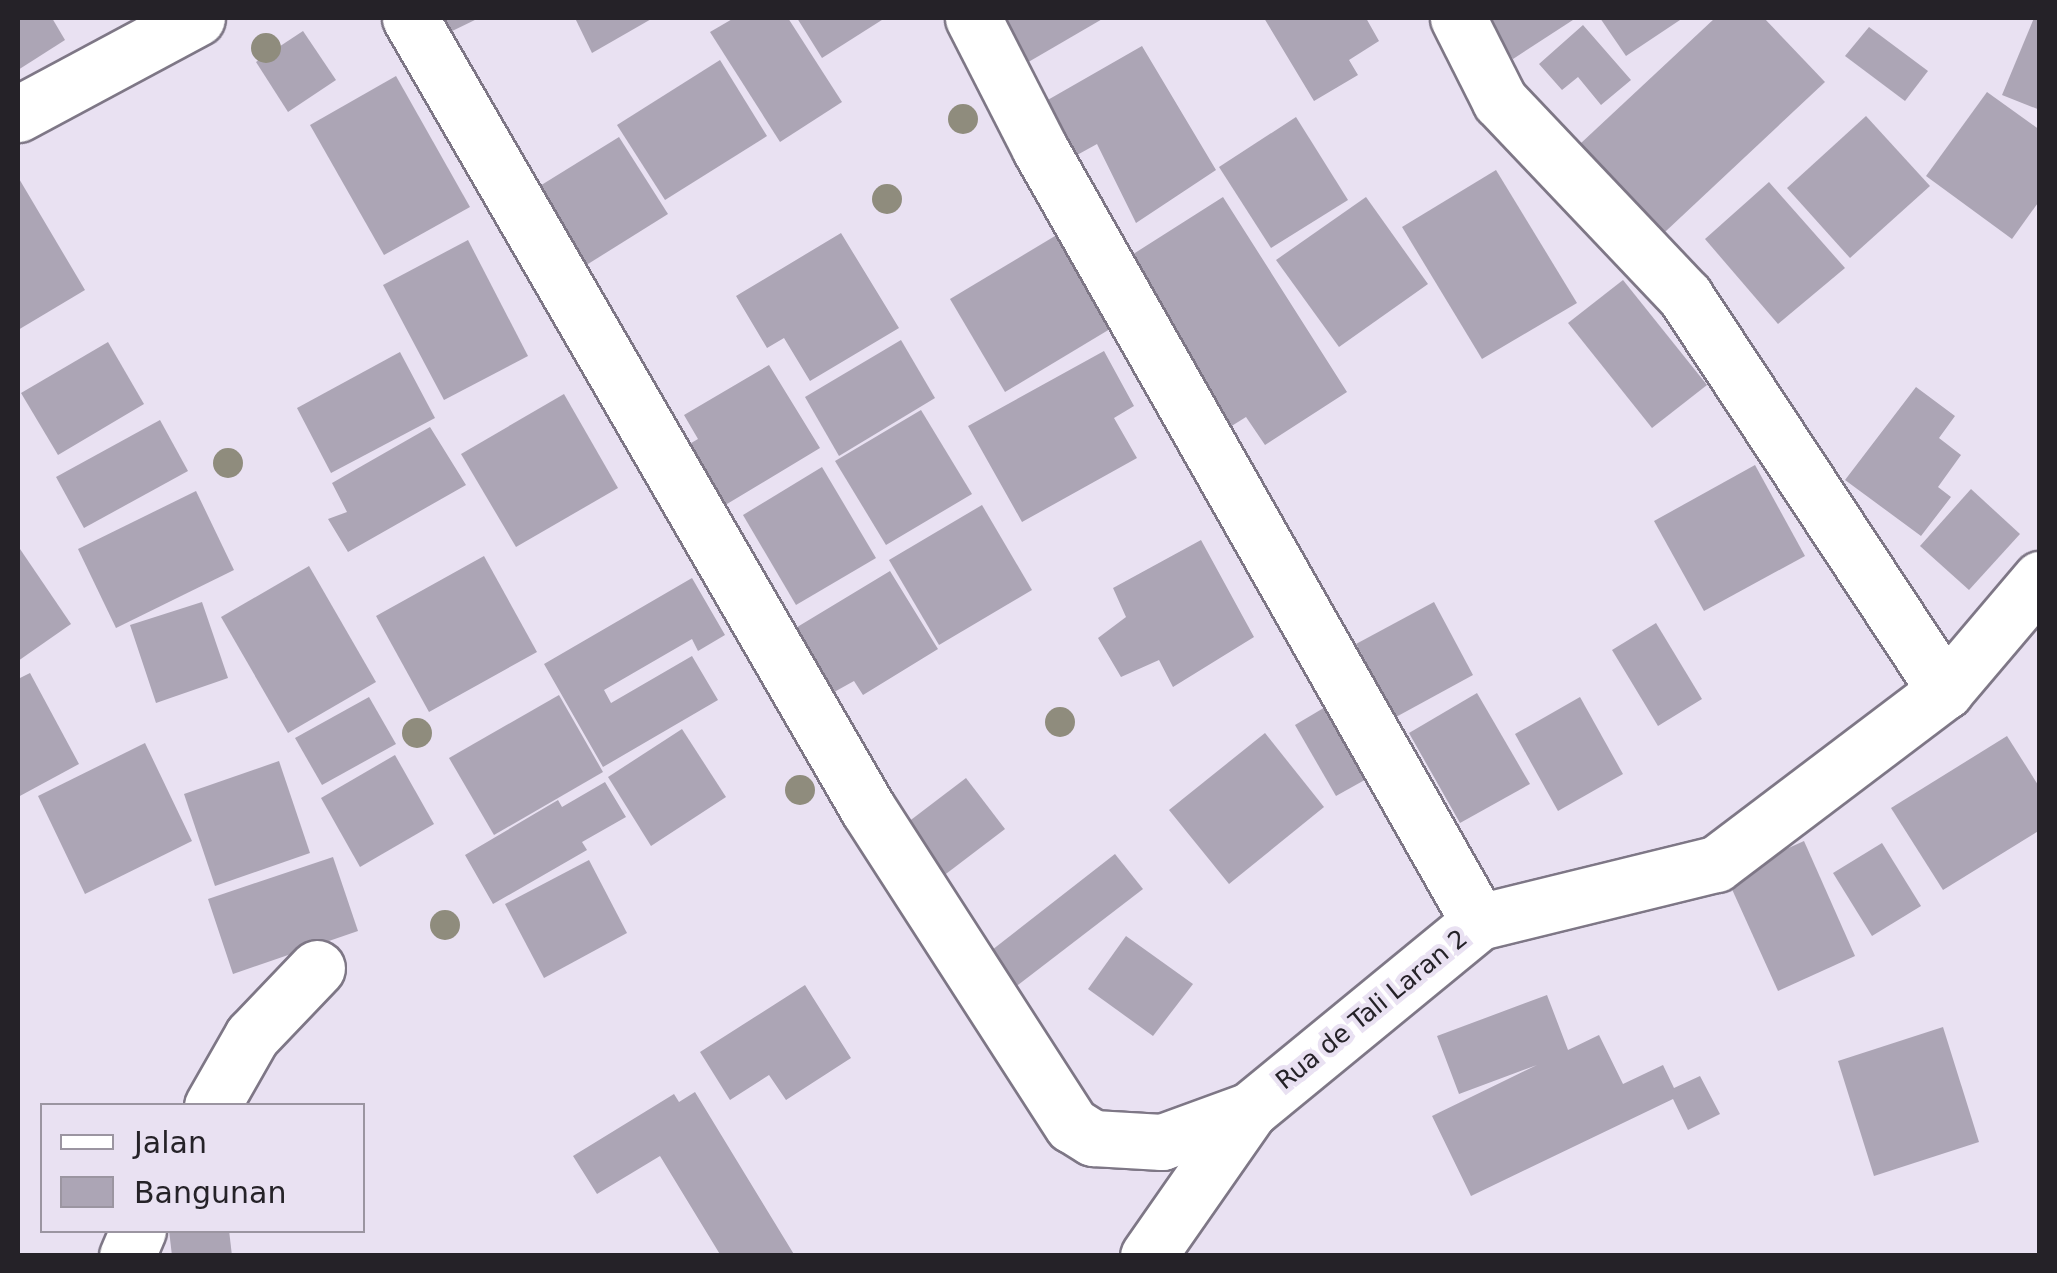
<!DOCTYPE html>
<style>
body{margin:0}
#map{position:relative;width:2057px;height:1273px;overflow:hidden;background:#e9e1f2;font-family:"DejaVu Sans",sans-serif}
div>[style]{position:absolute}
.building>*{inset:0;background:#aca5b5}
.roads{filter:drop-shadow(2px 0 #7e7786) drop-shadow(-2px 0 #7e7786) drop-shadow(0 2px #7e7786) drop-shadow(0 -2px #7e7786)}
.minor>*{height:55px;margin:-27.5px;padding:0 27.5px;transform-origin:27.5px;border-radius:27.5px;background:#fff}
.trees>*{width:30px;height:30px;margin:-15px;border-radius:50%;background:#8f8c7d}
span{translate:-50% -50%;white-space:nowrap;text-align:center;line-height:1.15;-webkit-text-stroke:9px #e9e1f2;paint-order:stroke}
.street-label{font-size:25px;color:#252228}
.frame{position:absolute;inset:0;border:20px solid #252228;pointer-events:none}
.legend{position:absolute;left:40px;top:1103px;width:325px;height:130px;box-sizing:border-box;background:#e9e1f2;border:2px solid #9b95a1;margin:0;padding:12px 18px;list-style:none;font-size:30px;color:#252228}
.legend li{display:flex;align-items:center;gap:20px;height:50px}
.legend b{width:50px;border:2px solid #9b95a1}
</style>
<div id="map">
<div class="building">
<i style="clip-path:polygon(18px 18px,52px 18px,65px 40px,18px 70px)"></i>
<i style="clip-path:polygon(438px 18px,479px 18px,446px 34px)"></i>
<i style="clip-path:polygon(575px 18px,653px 18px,592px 53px)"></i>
<i style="clip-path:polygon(734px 18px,788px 18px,842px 102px,780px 142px,710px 32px)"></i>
<i style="clip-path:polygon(797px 18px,885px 18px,822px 58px)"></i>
<i style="clip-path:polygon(998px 18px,1104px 18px,1025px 64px)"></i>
<i style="clip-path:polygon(1264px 18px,1366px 18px,1379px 41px,1349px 60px,1358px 75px,1314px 101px)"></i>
<i style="clip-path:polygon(1486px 18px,1576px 18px,1513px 59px)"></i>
<i style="clip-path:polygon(1600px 18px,1683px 18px,1626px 56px)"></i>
<i style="clip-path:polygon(1715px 18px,1764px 18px,1825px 82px,1650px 246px,1565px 158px)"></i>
<i style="clip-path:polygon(2034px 18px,2040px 18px,2040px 110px,2002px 95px)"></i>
<i style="clip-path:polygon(1583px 25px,1631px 80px,1601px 105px,1578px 77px,1562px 90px,1539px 64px)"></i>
<i style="clip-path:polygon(1869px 27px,1928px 71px,1905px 101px,1845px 56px)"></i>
<i style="clip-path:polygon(303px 31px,336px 80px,288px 112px,256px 62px)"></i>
<i style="clip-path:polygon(1142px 46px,1216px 170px,1136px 223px,1097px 144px,1068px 160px,1032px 109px)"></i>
<i style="clip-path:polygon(720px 60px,767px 136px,665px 200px,617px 125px)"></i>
<i style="clip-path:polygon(396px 76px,470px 207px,384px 255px,310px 125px)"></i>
<i style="clip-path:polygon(1987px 92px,2040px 130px,2040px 200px,2012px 239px,1926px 176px)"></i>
<i style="clip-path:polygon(1866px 116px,1930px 186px,1850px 258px,1787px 188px)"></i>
<i style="clip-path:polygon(1296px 117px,1348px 200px,1271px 248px,1219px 167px)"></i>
<i style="clip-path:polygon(619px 137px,668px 214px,572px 274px,522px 197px)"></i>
<i style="clip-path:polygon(1496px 170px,1577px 303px,1482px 359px,1402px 227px)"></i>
<i style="clip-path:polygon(18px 177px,85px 290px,18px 330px)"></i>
<i style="clip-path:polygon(1769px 182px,1845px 268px,1778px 324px,1705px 239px)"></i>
<i style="clip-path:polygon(1223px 197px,1347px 392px,1265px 445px,1246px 417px,1222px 432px,1116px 265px)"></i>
<i style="clip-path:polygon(1366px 197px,1428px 284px,1339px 347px,1276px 260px)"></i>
<i style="clip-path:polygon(841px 233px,899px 328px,810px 381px,784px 338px,767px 348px,736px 296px)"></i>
<i style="clip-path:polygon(1060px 233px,1115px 326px,1005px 392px,950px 299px)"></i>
<i style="clip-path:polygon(468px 240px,528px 356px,444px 400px,383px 285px)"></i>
<i style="clip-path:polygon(1623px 280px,1707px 385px,1652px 428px,1568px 323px)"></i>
<i style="clip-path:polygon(901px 340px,935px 398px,839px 456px,805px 397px)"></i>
<i style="clip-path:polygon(108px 342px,144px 404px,58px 455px,21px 393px)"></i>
<i style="clip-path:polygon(1104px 351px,1134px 406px,1114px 418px,1137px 458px,1022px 522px,968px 426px)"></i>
<i style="clip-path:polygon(400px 352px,435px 418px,331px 473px,297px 408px)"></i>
<i style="clip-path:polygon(769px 365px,820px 448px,717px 510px,681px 449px,698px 439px,684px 415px)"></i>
<i style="clip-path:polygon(1916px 387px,1955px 416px,1939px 438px,1961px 455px,1938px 487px,1951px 497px,1921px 536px,1845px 480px)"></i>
<i style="clip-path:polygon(564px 394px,618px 488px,516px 547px,461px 454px)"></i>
<i style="clip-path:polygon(921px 410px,972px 494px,886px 545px,835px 461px)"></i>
<i style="clip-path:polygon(160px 420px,188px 471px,84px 528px,56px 477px)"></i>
<i style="clip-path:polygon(430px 427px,466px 485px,348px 552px,328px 519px,347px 512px,332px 483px)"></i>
<i style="clip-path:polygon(1755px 465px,1805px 556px,1704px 611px,1654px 521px)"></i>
<i style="clip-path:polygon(822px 467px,876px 558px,796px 605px,743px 515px)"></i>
<i style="clip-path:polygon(1971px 489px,2020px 534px,1969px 590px,1920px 546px)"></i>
<i style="clip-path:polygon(196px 491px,234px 570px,116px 628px,78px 549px)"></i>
<i style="clip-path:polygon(982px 505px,1032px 590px,939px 645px,889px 560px)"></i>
<i style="clip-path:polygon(1201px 540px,1254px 637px,1173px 687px,1159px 660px,1121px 677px,1098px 638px,1126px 617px,1113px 588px)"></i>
<i style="clip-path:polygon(20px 549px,71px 624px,18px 661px,18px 551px)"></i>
<i style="clip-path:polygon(484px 556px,537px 652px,429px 712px,376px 616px)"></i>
<i style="clip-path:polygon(309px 566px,376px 682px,288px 733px,221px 617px)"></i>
<i style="clip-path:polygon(890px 571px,938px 649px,863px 695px,854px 681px,827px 696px,789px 632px)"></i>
<i style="clip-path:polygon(692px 578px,725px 635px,698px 651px,692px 639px,604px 690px,611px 703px,692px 656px,718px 700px,603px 767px,544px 664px)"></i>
<i style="clip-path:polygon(202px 602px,228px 678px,156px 703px,130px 625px)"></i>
<i style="clip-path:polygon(1434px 602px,1473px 675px,1396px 717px,1356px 644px)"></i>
<i style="clip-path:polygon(1656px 623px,1702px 699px,1658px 726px,1612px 650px)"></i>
<i style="clip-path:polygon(30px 673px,79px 764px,18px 797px,18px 679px)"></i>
<i style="clip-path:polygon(1477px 693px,1530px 784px,1460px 823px,1409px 733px)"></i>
<i style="clip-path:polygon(559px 695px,603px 772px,494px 835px,449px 758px)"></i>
<i style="clip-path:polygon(369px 697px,396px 744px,322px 785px,295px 738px)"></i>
<i style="clip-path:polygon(1580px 697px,1623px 774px,1558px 811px,1515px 734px)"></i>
<i style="clip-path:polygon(1337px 700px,1379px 772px,1336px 796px,1295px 725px)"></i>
<i style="clip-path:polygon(682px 729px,726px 797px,651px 846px,608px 777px)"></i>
<i style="clip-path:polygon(1265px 733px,1324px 807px,1229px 884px,1169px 810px)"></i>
<i style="clip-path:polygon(2007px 736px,2040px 788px,2040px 830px,1943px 890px,1891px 808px)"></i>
<i style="clip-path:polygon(145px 743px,192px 841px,85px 894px,38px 796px)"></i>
<i style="clip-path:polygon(395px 755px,434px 824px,360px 867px,321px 798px)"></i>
<i style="clip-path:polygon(279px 761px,310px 853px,215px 886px,184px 794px)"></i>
<i style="clip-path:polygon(966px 778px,1005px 829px,934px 883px,895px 832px)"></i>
<i style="clip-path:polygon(605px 782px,626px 817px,582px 842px,587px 850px,493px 904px,465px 855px,558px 800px,562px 807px)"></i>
<i style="clip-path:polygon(1804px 841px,1855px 956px,1778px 991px,1726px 876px)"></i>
<i style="clip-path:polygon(1882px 843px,1921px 906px,1872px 936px,1833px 873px)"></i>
<i style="clip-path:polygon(1115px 854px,1143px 889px,1010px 991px,983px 957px)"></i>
<i style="clip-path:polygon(333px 857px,358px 931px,233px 974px,208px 899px)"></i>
<i style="clip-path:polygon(589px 860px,627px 933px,544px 978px,505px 904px)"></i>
<i style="clip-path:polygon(1126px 936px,1193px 984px,1153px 1036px,1088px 989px)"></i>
<i style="clip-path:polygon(805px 985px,851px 1058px,786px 1100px,769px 1075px,730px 1100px,700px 1052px)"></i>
<i style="clip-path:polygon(1547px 995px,1568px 1050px,1599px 1035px,1623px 1084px,1663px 1065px,1674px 1088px,1700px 1076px,1720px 1114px,1688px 1130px,1673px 1099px,1471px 1196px,1432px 1116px,1537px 1065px,1459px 1094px,1437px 1036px)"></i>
<i style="clip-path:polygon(1943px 1027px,1979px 1142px,1874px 1176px,1838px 1061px)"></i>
<i style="clip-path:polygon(695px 1092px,795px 1256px,721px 1256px,660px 1156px,597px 1194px,573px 1156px,674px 1094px,679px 1102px)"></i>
<i style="clip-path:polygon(169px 1230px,229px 1230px,232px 1256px,172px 1256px)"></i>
</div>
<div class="roads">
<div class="minor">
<i style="left:410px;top:18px;width:914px;rotate:59.93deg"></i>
<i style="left:868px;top:809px;width:376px;rotate:57.2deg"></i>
<i style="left:1072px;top:1125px;width:25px;rotate:32deg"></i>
<i style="left:1093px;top:1138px;width:69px;rotate:3.3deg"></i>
<i style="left:1162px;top:1142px;width:94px;rotate:-20deg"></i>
<i style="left:973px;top:18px;width:147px;rotate:62.9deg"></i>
<i style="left:1040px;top:149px;width:889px;rotate:60.41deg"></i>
<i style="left:1458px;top:18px;width:93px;rotate:63.2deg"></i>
<i style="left:1500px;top:101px;width:269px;rotate:46.5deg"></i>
<i style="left:1685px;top:296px;width:473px;rotate:56.6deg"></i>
<i style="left:18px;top:114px;width:203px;rotate:-28.2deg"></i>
<i style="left:212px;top:1106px;width:81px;rotate:-60.3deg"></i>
<i style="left:252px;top:1036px;width:94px;rotate:-46.3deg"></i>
<i style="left:127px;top:1256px;width:28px;rotate:-67deg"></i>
<i style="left:1148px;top:1256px;width:178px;rotate:-55.1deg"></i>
<i style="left:1250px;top:1110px;width:296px;rotate:-39.4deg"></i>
<i style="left:1479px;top:922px;width:244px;rotate:-13.8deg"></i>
<i style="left:1716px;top:864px;width:287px;rotate:-37.1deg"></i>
<i style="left:1945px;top:691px;width:147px;rotate:-49.7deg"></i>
</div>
</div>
<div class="trees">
<i style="left:266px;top:48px"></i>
<i style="left:963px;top:119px"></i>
<i style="left:887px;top:199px"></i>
<i style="left:228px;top:463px"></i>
<i style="left:1060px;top:722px"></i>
<i style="left:417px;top:733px"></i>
<i style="left:800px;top:790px"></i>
<i style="left:445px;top:925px"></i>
</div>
<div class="street-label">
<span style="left:1372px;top:1010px;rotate:-39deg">Rua de Tali Laran 2</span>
</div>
<div class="frame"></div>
<ul class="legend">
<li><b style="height:12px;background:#fff"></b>Jalan</li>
<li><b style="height:28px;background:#aca5b5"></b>Bangunan</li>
</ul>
</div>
